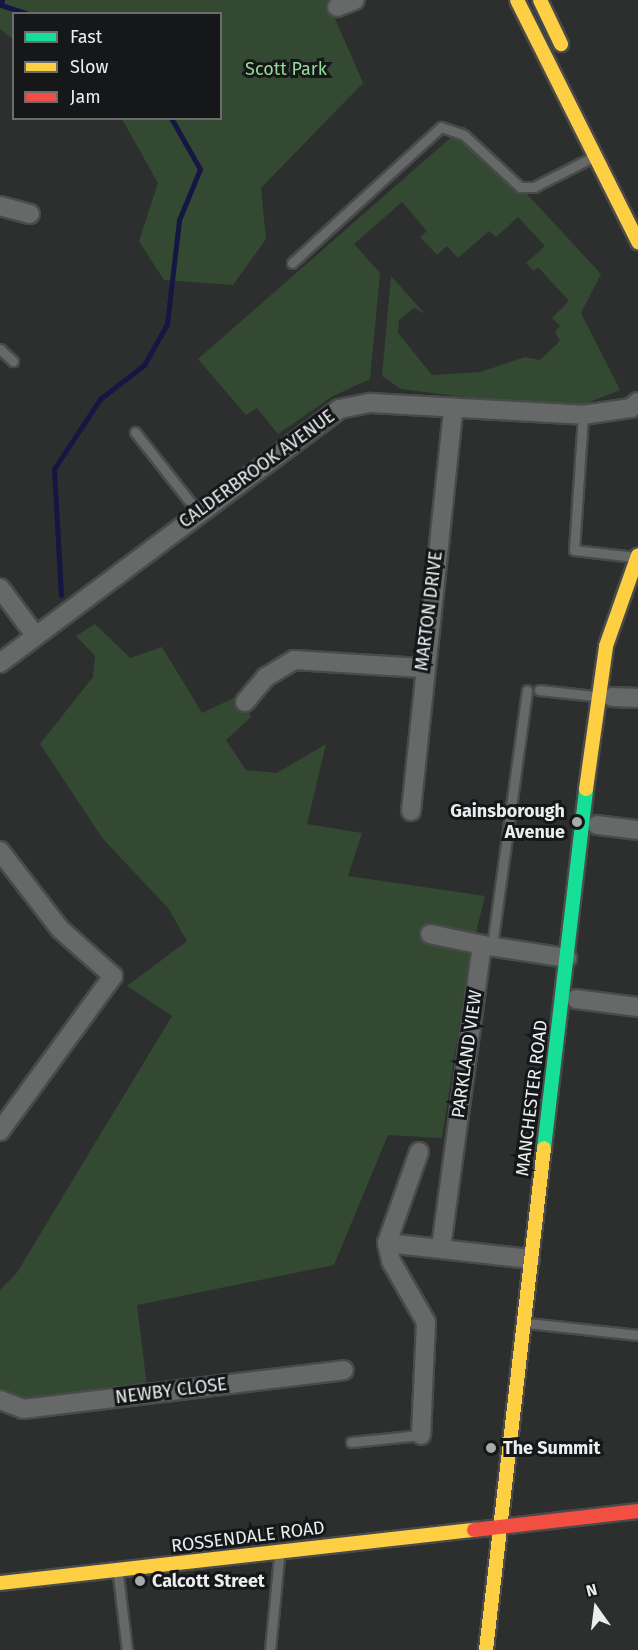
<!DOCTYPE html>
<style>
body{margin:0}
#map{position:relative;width:638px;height:1650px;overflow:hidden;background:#2d2f2f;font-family:"Fira Sans",sans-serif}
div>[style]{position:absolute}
.green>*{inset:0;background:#334932}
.stream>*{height:5px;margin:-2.5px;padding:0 2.5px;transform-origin:2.5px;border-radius:2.5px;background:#161642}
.roads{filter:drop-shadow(2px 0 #494b4b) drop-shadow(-2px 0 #494b4b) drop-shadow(0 2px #494b4b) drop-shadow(0 -2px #494b4b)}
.lane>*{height:9px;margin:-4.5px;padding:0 4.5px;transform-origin:4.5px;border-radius:4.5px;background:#676969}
.street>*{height:18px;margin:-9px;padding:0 9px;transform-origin:9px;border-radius:9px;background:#676969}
.fast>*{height:14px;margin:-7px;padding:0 7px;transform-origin:7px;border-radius:7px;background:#16e098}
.slow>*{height:14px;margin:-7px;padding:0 7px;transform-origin:7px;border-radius:7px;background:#ffcf43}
.jam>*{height:14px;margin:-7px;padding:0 7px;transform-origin:7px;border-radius:7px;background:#f24e42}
.dots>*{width:16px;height:16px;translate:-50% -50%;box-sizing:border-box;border:3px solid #151718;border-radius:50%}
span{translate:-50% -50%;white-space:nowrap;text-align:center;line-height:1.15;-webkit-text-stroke:6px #151718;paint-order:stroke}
.park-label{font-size:18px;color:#95da95}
.street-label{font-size:18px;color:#ebedee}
.poi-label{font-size:18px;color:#ebedee;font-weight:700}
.right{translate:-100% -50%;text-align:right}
.left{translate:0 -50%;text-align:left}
.legend{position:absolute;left:12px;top:12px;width:210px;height:108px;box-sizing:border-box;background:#151718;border:2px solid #6b6d6e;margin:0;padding:8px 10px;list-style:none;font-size:18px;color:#ebedee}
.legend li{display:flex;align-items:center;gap:12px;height:30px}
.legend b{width:30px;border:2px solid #6b6d6e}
.north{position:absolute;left:566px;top:1578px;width:60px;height:60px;-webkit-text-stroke:4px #151718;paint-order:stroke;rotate:346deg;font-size:16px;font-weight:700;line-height:24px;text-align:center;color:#ebedee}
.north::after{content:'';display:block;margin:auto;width:21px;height:27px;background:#ebedee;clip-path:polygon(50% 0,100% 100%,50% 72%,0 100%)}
</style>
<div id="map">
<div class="green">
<i style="clip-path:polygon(0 0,327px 0,363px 83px,261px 188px,266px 239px,233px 285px,164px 280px,139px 241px,158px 183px,122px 119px,220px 118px,220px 14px,14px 14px,13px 39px,0 29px)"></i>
<i style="clip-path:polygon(464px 126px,601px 274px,581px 313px,620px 390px,580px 406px,541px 407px,401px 389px,382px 376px,391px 276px,425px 314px,414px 308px,399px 320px,398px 333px,432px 375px,481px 372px,525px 357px,540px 360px,560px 341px,555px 332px,560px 326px,552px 318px,569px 301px,538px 267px,534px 271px,526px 263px,545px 246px,518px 217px,496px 237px,489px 231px,458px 258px,447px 246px,437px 255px,420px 237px,427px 231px,402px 202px,354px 244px,380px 273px,370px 379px,333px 396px,278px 434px,257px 408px,246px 415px,198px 359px)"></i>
<i style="clip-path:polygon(95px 624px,130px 658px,162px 647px,202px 713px,236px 697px,245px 702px,251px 717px,226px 740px,246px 770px,277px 773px,326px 744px,307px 824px,362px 833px,348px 876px,485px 896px,470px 957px,442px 1138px,388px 1135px,334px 1265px,137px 1305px,148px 1394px,23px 1409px,0 1400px,0 1290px,16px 1274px,172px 1016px,127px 986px,187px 941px,168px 908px,103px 839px,40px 744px,93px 677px,95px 656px,76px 636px)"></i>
</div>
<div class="stream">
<i style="left:2px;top:0;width:5px;rotate:101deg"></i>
<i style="left:1px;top:5px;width:28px;rotate:18deg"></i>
<i style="left:61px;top:595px;width:126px;rotate:-93.2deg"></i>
<i style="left:54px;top:469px;width:84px;rotate:-56.7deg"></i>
<i style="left:100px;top:399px;width:56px;rotate:-37.7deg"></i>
<i style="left:144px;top:365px;width:47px;rotate:-60.7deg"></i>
<i style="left:167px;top:324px;width:105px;rotate:-83.4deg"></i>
<i style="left:179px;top:220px;width:55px;rotate:-67.6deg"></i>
<i style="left:200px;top:169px;width:59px;rotate:-119.6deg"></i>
</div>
<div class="roads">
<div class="lane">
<i style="left:292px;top:263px;width:202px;rotate:-42.4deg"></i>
<i style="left:441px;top:127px;width:24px;rotate:19deg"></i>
<i style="left:464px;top:135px;width:76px;rotate:42.9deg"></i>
<i style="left:520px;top:187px;width:14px"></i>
<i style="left:534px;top:187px;width:66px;rotate:-27deg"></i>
<i style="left:0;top:349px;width:18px;rotate:43deg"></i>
<i style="left:583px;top:415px;width:135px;rotate:93.8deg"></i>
<i style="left:574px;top:550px;width:61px;rotate:6.5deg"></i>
<i style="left:135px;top:432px;width:102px;rotate:51.8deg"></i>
<i style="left:539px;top:690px;width:56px;rotate:6.1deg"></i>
<i style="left:492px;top:946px;width:258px;rotate:-82.2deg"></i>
<i style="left:527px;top:1323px;width:112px;rotate:6.2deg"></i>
<i style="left:351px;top:1442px;width:70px;rotate:-5.7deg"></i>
<i style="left:118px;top:1575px;width:76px;rotate:83.2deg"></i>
<i style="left:270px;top:1650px;width:93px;rotate:-84.5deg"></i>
</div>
<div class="street">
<i style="left:337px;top:7px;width:19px;rotate:-21deg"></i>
<i style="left:0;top:206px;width:31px;rotate:15deg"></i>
<i style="left:0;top:588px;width:59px;rotate:53.3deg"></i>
<i style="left:0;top:663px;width:424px;rotate:-36.8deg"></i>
<i style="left:339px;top:409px;width:33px;rotate:-11deg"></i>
<i style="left:371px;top:403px;width:212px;rotate:3.2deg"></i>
<i style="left:583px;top:415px;width:49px;rotate:-8.3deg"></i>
<i style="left:631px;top:408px;width:9px;rotate:-41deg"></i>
<i style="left:612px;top:697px;width:26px;rotate:2deg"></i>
<i style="left:245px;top:702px;width:33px;rotate:-50deg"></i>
<i style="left:266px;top:677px;width:33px;rotate:-31deg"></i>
<i style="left:294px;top:660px;width:128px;rotate:3.6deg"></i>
<i style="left:411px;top:811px;width:402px;rotate:-84deg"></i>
<i style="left:597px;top:825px;width:41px;rotate:7deg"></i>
<i style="left:0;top:851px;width:98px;rotate:52.4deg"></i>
<i style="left:60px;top:929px;width:71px;rotate:41.6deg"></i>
<i style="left:113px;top:976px;width:192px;rotate:126.1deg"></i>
<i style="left:430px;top:934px;width:53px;rotate:11.9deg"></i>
<i style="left:576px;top:999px;width:63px;rotate:7.4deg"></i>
<i style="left:419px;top:1152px;width:96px;rotate:109.4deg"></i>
<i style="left:387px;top:1243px;width:144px;rotate:6.4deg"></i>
<i style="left:387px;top:1243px;width:18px;rotate:77deg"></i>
<i style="left:391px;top:1261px;width:70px;rotate:60.2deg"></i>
<i style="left:426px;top:1322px;width:113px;rotate:92.5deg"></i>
<i style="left:441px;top:1248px;width:306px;rotate:-82.3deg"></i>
<i style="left:482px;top:945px;width:86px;rotate:8.7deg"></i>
<i style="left:0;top:1400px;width:25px;rotate:21deg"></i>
<i style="left:23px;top:1409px;width:323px;rotate:-6.9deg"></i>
</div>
<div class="fast">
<i style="left:544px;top:1148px;width:361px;rotate:-83.3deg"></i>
</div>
<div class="slow">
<i style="left:517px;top:0;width:271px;rotate:63.4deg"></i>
<i style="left:540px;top:0;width:49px;rotate:64.5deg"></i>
<i style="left:586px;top:789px;width:144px;rotate:-82deg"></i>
<i style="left:606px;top:646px;width:96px;rotate:-70.6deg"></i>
<i style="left:0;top:1583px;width:477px;rotate:-6.4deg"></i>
<i style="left:486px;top:1650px;width:505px;rotate:-83.41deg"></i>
</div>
<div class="jam">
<i style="left:474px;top:1530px;width:165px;rotate:-6.6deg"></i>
</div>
</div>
<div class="dots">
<i style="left:577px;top:822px;background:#a8aaab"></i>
<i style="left:491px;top:1448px;background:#a8aaab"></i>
<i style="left:140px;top:1581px;background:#a8aaab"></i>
</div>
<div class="park-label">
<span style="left:286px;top:69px">Scott Park</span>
</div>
<div class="street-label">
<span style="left:257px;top:469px;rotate:-36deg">CALDERBROOK AVENUE</span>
<span style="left:429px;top:611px;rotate:-83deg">MARTON DRIVE</span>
<span style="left:467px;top:1054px;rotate:-82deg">PARKLAND VIEW</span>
<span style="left:532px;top:1098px;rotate:-83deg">MANCHESTER ROAD</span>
<span style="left:171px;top:1391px;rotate:-7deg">NEWBY CLOSE</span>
<span style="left:248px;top:1537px;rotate:-7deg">ROSSENDALE ROAD</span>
</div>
<div class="poi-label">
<span class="right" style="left:565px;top:822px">Gainsborough<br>Avenue</span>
<span class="left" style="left:503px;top:1448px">The Summit</span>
<span class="left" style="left:152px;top:1581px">Calcott Street</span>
</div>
<ul class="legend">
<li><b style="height:8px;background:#16e098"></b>Fast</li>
<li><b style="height:8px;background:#ffcf43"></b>Slow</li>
<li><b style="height:8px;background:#f24e42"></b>Jam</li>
</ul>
<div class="north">N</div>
</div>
